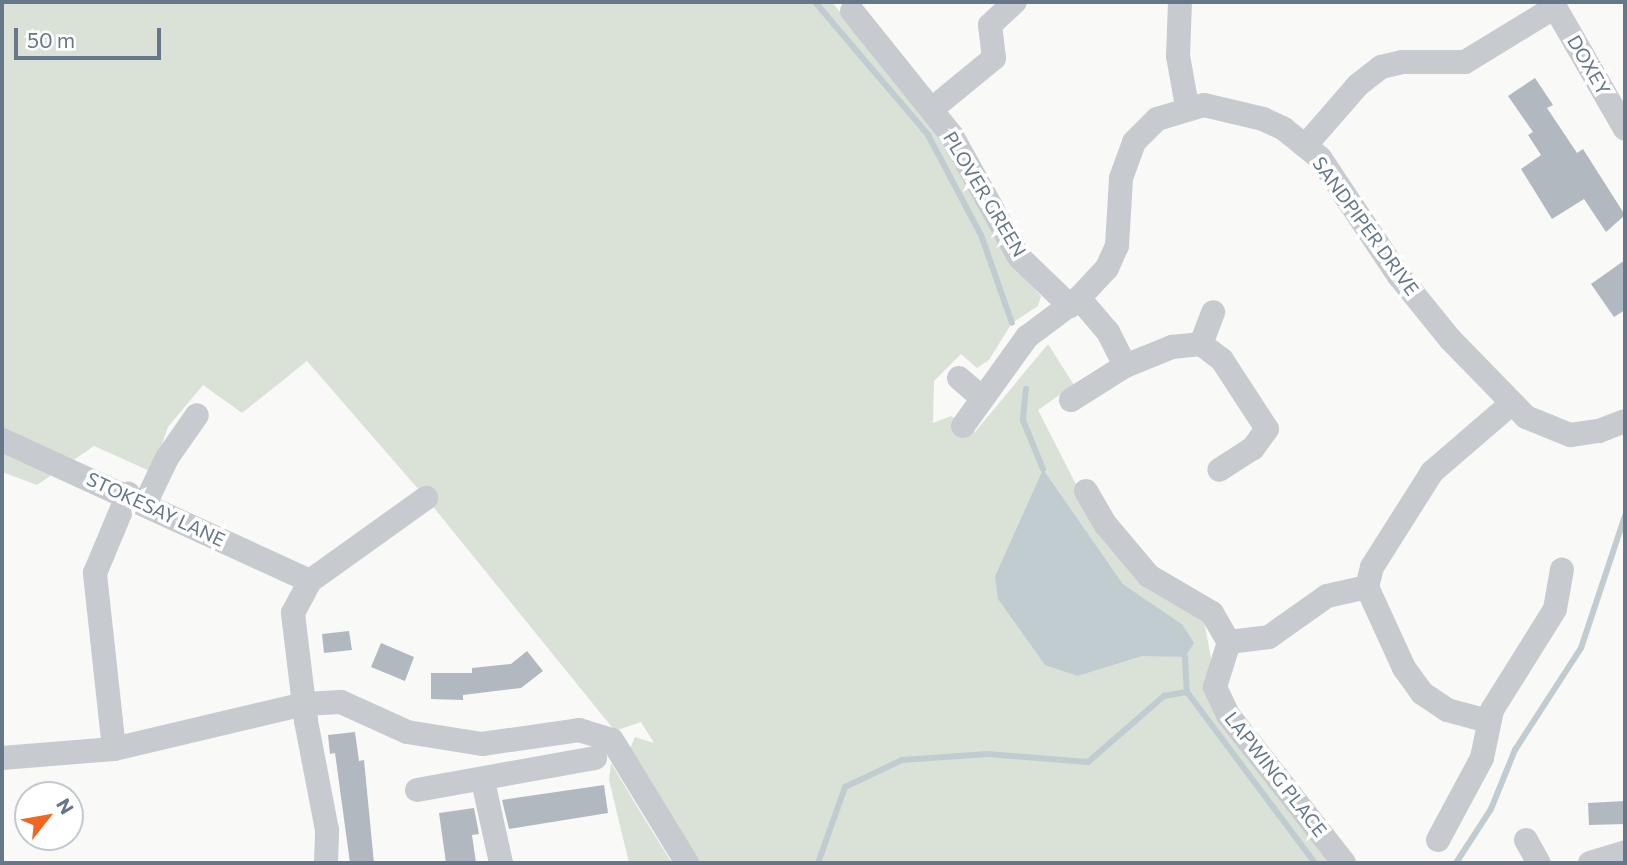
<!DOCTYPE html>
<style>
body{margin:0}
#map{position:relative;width:1627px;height:865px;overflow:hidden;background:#f9faf7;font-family:Commissioner,sans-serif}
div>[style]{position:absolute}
.green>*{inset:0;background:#dae2d8}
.water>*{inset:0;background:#c1ccd1}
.stream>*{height:6px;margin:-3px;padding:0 3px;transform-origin:3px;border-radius:3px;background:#c1ccd1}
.building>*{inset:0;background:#b1b8bf}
.minor>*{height:24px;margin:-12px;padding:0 12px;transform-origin:12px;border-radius:12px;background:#c7cacf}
span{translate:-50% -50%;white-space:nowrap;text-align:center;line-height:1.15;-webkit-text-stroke:7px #fff;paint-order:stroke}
.street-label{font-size:19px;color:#66778a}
.frame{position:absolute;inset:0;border:4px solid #66778a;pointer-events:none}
.north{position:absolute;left:14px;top:781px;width:70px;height:70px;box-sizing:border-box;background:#fff;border:2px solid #c2c9d0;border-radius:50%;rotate:59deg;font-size:19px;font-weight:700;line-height:28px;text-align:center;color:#66778a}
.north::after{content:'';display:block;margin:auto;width:24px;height:32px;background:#f16620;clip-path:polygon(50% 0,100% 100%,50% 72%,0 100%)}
.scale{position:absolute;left:14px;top:28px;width:147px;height:32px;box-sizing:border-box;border:4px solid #66778a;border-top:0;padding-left:9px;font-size:21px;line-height:24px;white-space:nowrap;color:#66778a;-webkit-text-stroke:5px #fff;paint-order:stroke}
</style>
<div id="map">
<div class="green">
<i style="clip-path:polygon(evenodd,2px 2px,832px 2px,937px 133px,1008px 260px,1041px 296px,1038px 306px,1012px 323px,989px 360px,977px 368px,961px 354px,934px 381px,933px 423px,951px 416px,975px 432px,1048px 344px,1074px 385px,1038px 410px,1085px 502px,1203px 616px,1223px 720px,1337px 863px,694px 863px,627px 755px,635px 737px,654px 743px,641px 722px,615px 731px,426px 498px,307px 361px,242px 413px,203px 385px,168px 427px,152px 472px,94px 446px,37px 485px,2px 472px,2px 2px,1043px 469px,1123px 584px,1182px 624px,1184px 657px,1142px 655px,1078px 676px,995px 576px,1043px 469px)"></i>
<i style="clip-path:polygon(611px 763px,644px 818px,672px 863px,629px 863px,609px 780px)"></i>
</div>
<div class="water">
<i style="clip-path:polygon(1043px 469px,1123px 584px,1182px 624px,1194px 643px,1185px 657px,1142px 656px,1078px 676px,1045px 665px,998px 599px,995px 576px)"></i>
</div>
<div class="stream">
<i style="left:815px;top:2px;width:175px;rotate:49.6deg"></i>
<i style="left:928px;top:135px;width:113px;rotate:62.1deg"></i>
<i style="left:981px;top:235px;width:93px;rotate:70.6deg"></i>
<i style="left:1026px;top:389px;width:31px;rotate:96deg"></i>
<i style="left:1023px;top:420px;width:53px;rotate:67.8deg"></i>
<i style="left:1185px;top:657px;width:35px;rotate:87deg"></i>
<i style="left:1187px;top:692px;width:214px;rotate:53.2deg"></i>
<i style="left:818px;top:863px;width:81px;rotate:-70.4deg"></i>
<i style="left:845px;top:787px;width:63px;rotate:-25.3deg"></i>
<i style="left:902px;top:760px;width:86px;rotate:-4deg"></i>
<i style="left:988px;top:754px;width:100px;rotate:4.6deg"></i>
<i style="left:1088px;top:762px;width:101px;rotate:-41deg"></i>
<i style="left:1164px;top:696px;width:23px;rotate:-10deg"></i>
<i style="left:1456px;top:863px;width:64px;rotate:-57.1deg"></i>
<i style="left:1491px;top:809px;width:64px;rotate:-67.9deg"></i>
<i style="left:1515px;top:750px;width:121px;rotate:-57.1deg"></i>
<i style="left:1581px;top:648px;width:139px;rotate:-71.6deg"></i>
</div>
<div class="building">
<i style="clip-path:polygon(1535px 78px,1553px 105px,1547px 108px,1577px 153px,1583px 149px,1625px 215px,1606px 232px,1584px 199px,1552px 219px,1521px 169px,1541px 155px,1528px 135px,1533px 132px,1508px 96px)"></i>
<i style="clip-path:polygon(1625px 260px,1625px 310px,1614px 317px,1591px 284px)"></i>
<i style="clip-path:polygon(349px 631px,352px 650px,324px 653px,322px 634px)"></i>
<i style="clip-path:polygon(381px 643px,414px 657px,405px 681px,371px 667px)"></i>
<i style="clip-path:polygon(527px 651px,543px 671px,521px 688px,463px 695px,463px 700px,431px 699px,431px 673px,472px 673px,472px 668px,511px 664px)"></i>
<i style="clip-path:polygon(355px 732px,359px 761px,364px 760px,374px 863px,350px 863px,335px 753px,330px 754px,328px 735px)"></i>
<i style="clip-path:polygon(604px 785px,608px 813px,509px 829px,502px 800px)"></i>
<i style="clip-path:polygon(1625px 801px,1625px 824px,1589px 825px,1588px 803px)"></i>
<i style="clip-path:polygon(474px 808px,479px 834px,472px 835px,476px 863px,446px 863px,439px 813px)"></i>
</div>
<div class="minor">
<i style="left:1180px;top:2px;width:54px;rotate:92.1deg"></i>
<i style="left:1178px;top:56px;width:51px;rotate:79.8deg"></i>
<i style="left:1552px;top:2px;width:146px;rotate:60.1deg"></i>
<i style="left:852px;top:11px;width:160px;rotate:51.3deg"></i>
<i style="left:952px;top:136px;width:138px;rotate:61deg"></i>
<i style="left:1019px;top:257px;width:71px;rotate:43.9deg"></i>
<i style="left:932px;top:109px;width:80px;rotate:-39.4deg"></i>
<i style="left:994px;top:58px;width:33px;rotate:-97deg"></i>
<i style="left:990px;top:25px;width:34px;rotate:-43deg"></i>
<i style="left:1305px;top:146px;width:81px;rotate:-49deg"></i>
<i style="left:1358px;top:85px;width:29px;rotate:-38deg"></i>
<i style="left:1381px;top:67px;width:22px;rotate:-13deg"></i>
<i style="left:1402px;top:62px;width:63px"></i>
<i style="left:1465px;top:62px;width:105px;rotate:-31.4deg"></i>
<i style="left:1079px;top:298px;width:45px;rotate:49.5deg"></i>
<i style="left:1108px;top:332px;width:38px;rotate:63deg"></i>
<i style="left:1201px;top:344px;width:34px;rotate:-69deg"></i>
<i style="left:959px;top:378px;width:29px;rotate:41deg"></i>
<i style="left:1071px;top:400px;width:64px;rotate:-32.2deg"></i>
<i style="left:1125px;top:366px;width:51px;rotate:-22deg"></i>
<i style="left:1172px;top:347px;width:29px;rotate:-6deg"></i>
<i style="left:1201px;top:344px;width:26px;rotate:37deg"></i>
<i style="left:1222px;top:360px;width:82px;rotate:56.9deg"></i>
<i style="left:1267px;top:429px;width:24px;rotate:126deg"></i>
<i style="left:1253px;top:448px;width:40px;rotate:147.1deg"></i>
<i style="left:963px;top:426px;width:110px;rotate:-54.3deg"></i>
<i style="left:1027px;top:337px;width:65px;rotate:-36.9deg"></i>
<i style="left:1079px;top:298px;width:41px;rotate:-47deg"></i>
<i style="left:1107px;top:268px;width:24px;rotate:-66deg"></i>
<i style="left:1117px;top:246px;width:68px;rotate:-86.6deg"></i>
<i style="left:1121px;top:178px;width:38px;rotate:-70deg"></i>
<i style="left:1134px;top:142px;width:33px;rotate:-45deg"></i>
<i style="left:1157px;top:119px;width:49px;rotate:-16.6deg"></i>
<i style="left:1204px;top:105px;width:61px;rotate:13.3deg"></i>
<i style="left:1263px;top:119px;width:23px;rotate:25deg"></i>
<i style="left:1284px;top:129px;width:46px;rotate:38.9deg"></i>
<i style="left:1320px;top:158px;width:142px;rotate:56.2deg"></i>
<i style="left:1399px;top:276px;width:81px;rotate:51deg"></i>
<i style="left:1450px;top:339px;width:109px;rotate:45.7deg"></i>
<i style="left:1526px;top:417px;width:48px;rotate:22.2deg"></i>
<i style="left:1570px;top:435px;width:29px;rotate:-8deg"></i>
<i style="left:1599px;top:431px;width:28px;rotate:-21deg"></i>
<i style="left:2px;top:440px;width:339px;rotate:24.6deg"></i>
<i style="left:1086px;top:491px;width:39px;rotate:60deg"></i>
<i style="left:1106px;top:525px;width:67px;rotate:49.9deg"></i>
<i style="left:1149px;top:576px;width:73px;rotate:30.4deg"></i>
<i style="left:1212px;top:613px;width:34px;rotate:60deg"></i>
<i style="left:1229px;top:642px;width:47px;rotate:107.3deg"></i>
<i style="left:1215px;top:687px;width:31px;rotate:65deg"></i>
<i style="left:1228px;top:715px;width:188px;rotate:51.9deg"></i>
<i style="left:146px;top:502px;width:49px;rotate:-64.5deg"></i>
<i style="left:167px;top:458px;width:52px;rotate:-55.1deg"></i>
<i style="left:1367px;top:587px;width:89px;rotate:65.4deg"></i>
<i style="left:1404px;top:668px;width:31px;rotate:54deg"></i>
<i style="left:1422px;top:693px;width:30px;rotate:34deg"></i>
<i style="left:1447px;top:710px;width:42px;rotate:15deg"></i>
<i style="left:1229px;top:642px;width:40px;rotate:-7.1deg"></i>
<i style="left:1269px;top:637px;width:71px;rotate:-35.3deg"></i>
<i style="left:1327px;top:596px;width:41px;rotate:-12.7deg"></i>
<i style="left:1367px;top:587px;width:21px;rotate:-76deg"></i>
<i style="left:1372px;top:567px;width:112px;rotate:-57.7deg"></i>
<i style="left:1432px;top:472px;width:104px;rotate:-40.7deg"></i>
<i style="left:114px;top:749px;width:177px;rotate:-96.2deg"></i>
<i style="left:95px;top:573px;width:86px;rotate:-67.3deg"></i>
<i style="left:2px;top:758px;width:112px;rotate:-4.6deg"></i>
<i style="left:114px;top:749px;width:195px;rotate:-13.3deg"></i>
<i style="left:304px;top:704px;width:37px;rotate:-3deg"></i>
<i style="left:341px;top:702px;width:72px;rotate:24.4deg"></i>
<i style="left:407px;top:732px;width:76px;rotate:9.1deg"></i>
<i style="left:482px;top:744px;width:98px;rotate:-8.2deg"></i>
<i style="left:579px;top:730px;width:34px;rotate:17deg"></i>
<i style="left:612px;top:740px;width:144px;rotate:58.6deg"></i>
<i style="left:483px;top:781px;width:84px;rotate:77.6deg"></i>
<i style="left:417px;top:790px;width:181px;rotate:-10.2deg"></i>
<i style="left:1438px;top:840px;width:93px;rotate:-61.8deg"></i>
<i style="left:1482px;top:758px;width:49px;rotate:-78.2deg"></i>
<i style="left:1492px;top:710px;width:119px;rotate:-58deg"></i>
<i style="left:1555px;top:609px;width:40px;rotate:-80deg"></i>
<i style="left:1526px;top:840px;width:26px;rotate:61deg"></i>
<i style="left:326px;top:863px;width:33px;rotate:-88deg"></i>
<i style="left:327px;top:830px;width:111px;rotate:-100.9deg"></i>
<i style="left:306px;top:721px;width:109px;rotate:-96.9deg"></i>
<i style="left:293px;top:613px;width:36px;rotate:-62deg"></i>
<i style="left:310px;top:581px;width:143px;rotate:-35.6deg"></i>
<i style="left:1590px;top:863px;width:37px;rotate:-17deg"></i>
</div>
<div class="street-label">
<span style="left:1589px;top:65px;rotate:60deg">DOXEY</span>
<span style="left:985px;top:194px;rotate:59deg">PLOVER GREEN</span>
<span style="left:1366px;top:226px;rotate:54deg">SANDPIPER DRIVE</span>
<span style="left:156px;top:509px;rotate:25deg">STOKESAY LANE</span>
<span style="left:1276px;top:774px;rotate:52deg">LAPWING PLACE</span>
</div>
<div class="frame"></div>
<div class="north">N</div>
<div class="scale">50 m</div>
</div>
